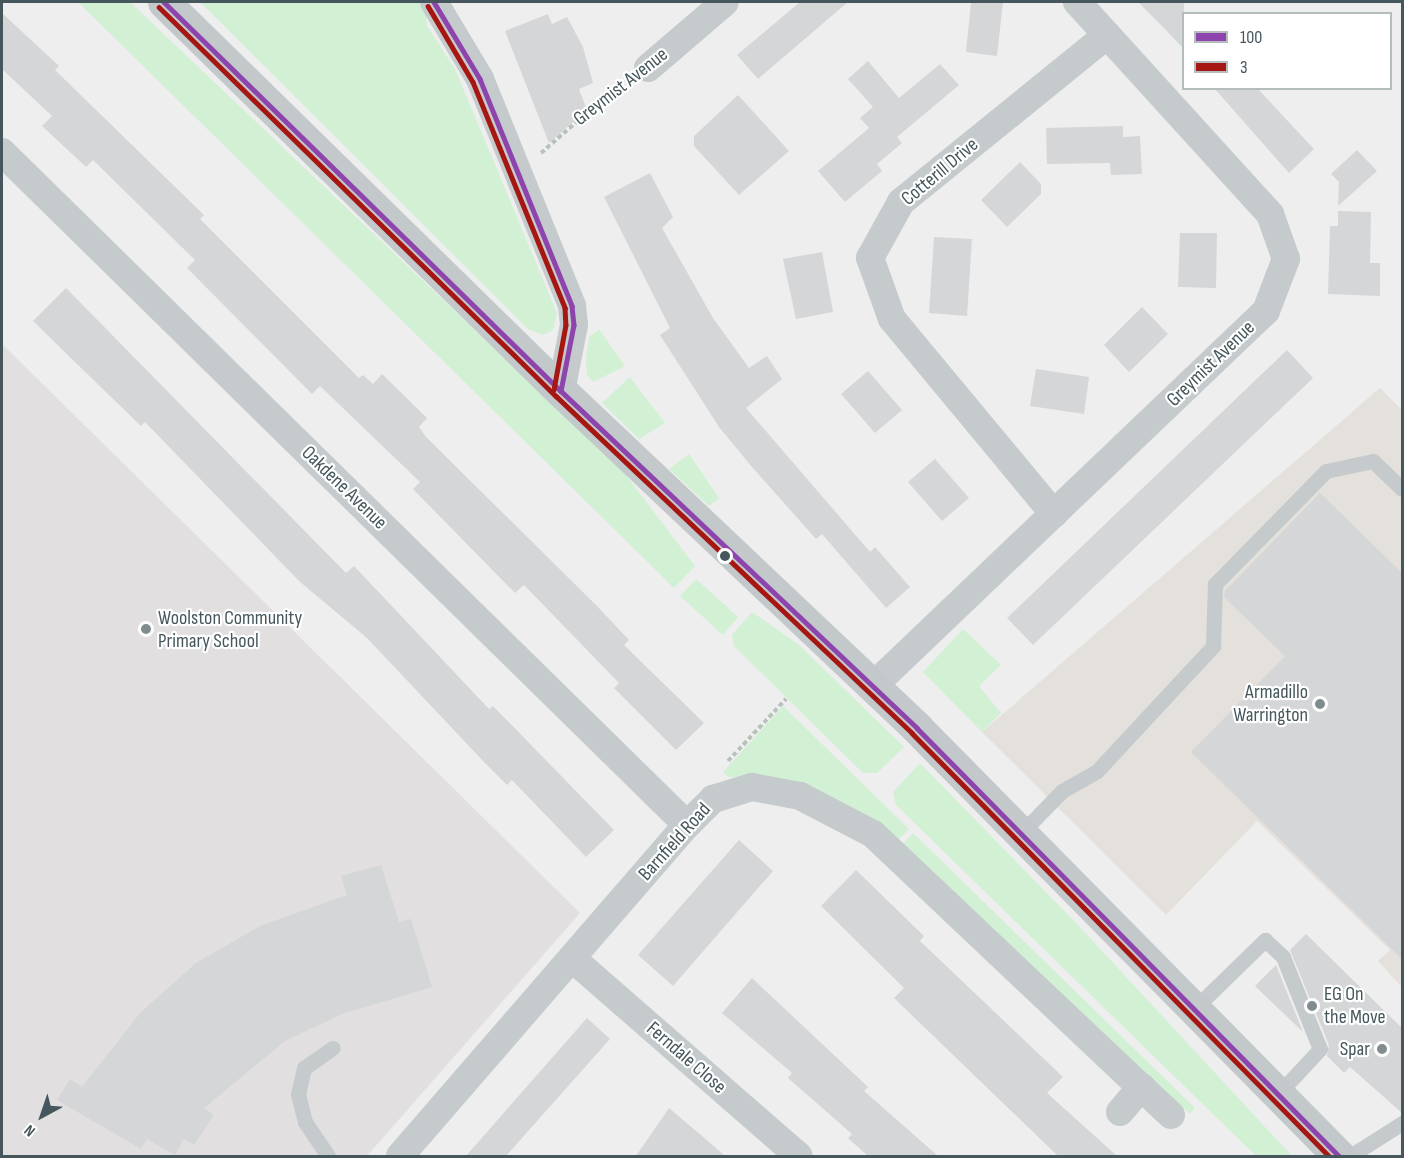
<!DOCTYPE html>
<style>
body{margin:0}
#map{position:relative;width:1404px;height:1158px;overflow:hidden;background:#efeeee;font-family:"Sofia Sans Condensed",sans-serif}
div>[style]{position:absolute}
.commercial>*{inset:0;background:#e4e0db}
.education>*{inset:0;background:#e1dfe0}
.green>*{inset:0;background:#d1f0d4}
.building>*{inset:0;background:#d5d6d7}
.path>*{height:4px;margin-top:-2px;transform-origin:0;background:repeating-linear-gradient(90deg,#b5c3bb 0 4.5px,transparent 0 7.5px)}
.service>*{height:15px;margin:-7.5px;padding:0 7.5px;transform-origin:7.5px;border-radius:7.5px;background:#c5cacc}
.minor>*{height:28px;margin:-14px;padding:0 14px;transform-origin:14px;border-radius:14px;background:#c5cacc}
.primary>*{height:33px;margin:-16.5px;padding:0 16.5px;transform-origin:16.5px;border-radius:16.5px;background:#c3c9cb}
.bus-1>*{height:4.5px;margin:-2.25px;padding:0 2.25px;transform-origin:2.25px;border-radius:2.25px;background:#8e44ad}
.bus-2>*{height:4.5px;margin:-2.25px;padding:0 2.25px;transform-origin:2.25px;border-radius:2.25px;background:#a61612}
.dots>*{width:16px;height:16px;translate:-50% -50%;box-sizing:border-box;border:3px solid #fff;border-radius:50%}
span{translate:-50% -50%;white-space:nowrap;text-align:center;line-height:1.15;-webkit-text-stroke:4.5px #fff;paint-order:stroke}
.street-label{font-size:20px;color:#45575c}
.poi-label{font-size:20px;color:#45575c}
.left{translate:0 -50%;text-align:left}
.right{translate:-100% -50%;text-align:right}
.frame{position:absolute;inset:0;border:3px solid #45575c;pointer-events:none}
.legend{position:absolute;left:1182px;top:12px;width:210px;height:78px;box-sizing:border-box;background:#fff;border:2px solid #b5bcbe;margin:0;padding:8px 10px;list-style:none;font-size:18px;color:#45575c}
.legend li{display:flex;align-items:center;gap:12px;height:30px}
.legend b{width:30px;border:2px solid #b5bcbe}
.north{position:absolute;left:12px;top:1086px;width:60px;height:60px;-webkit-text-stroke:4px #fff;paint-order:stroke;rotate:220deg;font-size:16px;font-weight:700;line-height:24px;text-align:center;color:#45575c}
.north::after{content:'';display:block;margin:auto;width:21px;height:27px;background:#45575c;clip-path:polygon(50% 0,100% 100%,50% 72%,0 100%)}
</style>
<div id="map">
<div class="commercial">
<i style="clip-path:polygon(1380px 388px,1402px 410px,1402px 987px,1378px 961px,1390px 950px,1257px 821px,1166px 915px,982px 732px)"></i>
</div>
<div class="education">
<i style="clip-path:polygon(2px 344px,580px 913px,367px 1156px,2px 1156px)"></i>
</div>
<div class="green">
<i style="clip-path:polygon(78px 2px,130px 2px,622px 470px,695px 566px,674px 588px)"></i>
<i style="clip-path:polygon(200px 2px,427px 2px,427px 26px,455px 69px,557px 313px,553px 330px,543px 335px,528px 329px)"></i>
<i style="clip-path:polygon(599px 329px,625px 366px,593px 382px,587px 375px,586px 359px,589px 337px)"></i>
<i style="clip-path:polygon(630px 377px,665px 423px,639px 439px,602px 403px)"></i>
<i style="clip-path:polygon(689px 454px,719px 498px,709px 506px,669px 469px)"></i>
<i style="clip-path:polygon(696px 579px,738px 617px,723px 635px,680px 596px)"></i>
<i style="clip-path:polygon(752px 612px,799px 645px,904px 747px,877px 773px,863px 773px,734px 646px,732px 635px)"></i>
<i style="clip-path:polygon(963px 629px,1001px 665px,979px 686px,1001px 713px,982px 732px,923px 672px)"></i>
<i style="clip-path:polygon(783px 706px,909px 829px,896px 842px,755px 778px,729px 777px,723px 772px)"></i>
<i style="clip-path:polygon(920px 763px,1078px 925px,1292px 1156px,1256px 1156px,896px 805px,893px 792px)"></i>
<i style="clip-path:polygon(913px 833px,1195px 1108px,1190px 1114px,900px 847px)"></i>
</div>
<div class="building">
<i style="clip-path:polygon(800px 2px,848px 2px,758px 79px,737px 55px)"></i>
<i style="clip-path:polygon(971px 2px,1003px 2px,997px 56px,966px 52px)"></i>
<i style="clip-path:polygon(1138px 2px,1184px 2px,1184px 49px,1161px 25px)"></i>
<i style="clip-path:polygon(2px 13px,59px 66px,55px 70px,204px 215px,200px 219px,359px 378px,363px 375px,373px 384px,382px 374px,427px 418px,419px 427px,426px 437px,597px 606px,629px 640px,624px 645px,704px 723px,676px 750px,614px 688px,619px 683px,524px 585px,515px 593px,413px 489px,420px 482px,320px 386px,312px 394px,187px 268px,195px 260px,93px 160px,86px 167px,42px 126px,52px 116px,2px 69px)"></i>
<i style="clip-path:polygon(548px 14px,552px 24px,567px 17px,583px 47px,593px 83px,579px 89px,587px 110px,549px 143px,505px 31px)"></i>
<i style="clip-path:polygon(868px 61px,899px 98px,940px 64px,959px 85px,897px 137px,902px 143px,877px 164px,882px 171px,845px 202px,818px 171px,869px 128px,860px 118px,873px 107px,848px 79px)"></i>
<i style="clip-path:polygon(1214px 88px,1257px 88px,1314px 149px,1289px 173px)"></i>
<i style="clip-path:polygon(738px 95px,789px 151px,739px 195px,694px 146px,694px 136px)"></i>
<i style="clip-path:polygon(1123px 126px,1123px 137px,1140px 136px,1142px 174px,1111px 175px,1110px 163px,1047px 164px,1046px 128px)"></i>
<i style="clip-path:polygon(1357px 150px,1377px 171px,1338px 206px,1339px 182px,1331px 174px)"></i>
<i style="clip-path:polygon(1020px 162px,1041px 184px,1041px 194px,1007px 227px,981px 200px)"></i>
<i style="clip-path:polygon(650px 173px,673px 217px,662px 228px,713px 318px,749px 368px,767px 356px,782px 379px,746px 408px,870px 552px,875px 547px,910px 587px,886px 608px,822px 534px,816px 539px,752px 467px,719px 427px,660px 335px,670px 328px,604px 197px)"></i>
<i style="clip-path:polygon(1338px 211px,1371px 212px,1370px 263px,1380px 263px,1380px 296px,1328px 294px,1330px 226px,1338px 226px)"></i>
<i style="clip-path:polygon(1180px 233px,1217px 233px,1216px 288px,1178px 287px)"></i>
<i style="clip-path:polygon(934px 237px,972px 239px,967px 316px,929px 313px)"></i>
<i style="clip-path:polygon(822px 252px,833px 312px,796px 319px,783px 259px)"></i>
<i style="clip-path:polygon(66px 288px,346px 573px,354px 566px,489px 709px,493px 706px,614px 830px,586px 857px,512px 780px,507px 785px,484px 762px,367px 638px,299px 581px,145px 422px,141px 426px,76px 363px,33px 321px)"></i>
<i style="clip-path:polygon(1142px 307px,1168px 334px,1129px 372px,1104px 345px)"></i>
<i style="clip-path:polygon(1287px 350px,1313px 378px,1033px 645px,1007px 618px)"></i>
<i style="clip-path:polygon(1036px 369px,1089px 377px,1084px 414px,1030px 406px)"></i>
<i style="clip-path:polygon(868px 371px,902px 410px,875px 433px,841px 394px)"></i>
<i style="clip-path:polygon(935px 459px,969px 498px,942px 521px,908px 482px)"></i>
<i style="clip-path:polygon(1320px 493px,1402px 573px,1402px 959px,1191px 752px,1285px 656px,1224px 597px,1225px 591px)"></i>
<i style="clip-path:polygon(739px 840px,773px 871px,673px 986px,638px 955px)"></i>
<i style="clip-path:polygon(381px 865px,399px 922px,411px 919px,432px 987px,342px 1014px,285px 1041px,204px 1108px,214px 1115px,194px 1145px,184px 1139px,175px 1155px,147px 1139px,141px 1149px,57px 1100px,70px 1079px,82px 1087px,140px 1013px,196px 963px,260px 926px,347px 895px,341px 876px)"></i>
<i style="clip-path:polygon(856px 870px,924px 936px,920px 941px,1063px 1077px,1047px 1093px,1117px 1156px,1058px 1156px,894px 998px,904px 988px,821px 906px)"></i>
<i style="clip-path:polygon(1306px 934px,1402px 1028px,1402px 1113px,1350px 1067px,1344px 1073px,1327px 1056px,1329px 1045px,1290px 950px)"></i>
<i style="clip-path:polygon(1276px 965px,1303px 1032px,1255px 986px)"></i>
<i style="clip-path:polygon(752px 978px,868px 1087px,864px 1091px,938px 1156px,868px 1156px,848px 1138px,852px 1134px,788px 1078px,792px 1073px,722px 1013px)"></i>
<i style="clip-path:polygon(587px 1018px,610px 1039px,506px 1156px,466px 1156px)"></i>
<i style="clip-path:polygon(669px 1108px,702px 1136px,725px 1156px,636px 1156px)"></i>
</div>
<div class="path">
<i style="left:541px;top:153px;width:106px;rotate:-41.2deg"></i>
<i style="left:728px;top:761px;width:85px;rotate:-46.9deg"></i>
</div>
<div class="service">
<i style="left:1022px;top:832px;width:57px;rotate:-45.7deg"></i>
<i style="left:1062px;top:791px;width:40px;rotate:-29.7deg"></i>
<i style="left:1097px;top:771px;width:171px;rotate:-47.1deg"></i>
<i style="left:1213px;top:646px;width:62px;rotate:-88.2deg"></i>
<i style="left:1215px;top:584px;width:158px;rotate:-45.5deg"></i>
<i style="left:1326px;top:471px;width:48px;rotate:-12deg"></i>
<i style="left:1373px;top:461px;width:40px;rotate:44deg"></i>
<i style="left:1195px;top:1008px;width:98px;rotate:-44.2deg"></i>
<i style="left:1265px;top:940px;width:25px;rotate:43deg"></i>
<i style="left:1283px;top:957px;width:99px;rotate:68.1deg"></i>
<i style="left:1320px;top:1049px;width:60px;rotate:133deg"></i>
<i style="left:328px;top:1156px;width:41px;rotate:-124.1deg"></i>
<i style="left:305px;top:1122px;width:29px;rotate:-104deg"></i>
<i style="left:298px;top:1094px;width:27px;rotate:-77deg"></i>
<i style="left:304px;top:1068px;width:35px;rotate:-35deg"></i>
<i style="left:1350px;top:1156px;width:62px;rotate:-32.4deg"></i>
</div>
<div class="minor">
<i style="left:434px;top:2px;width:90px;rotate:59.1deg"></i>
<i style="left:480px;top:79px;width:245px;rotate:67.9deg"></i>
<i style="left:572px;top:306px;width:19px;rotate:84deg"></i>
<i style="left:574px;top:325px;width:67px;rotate:101.1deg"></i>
<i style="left:648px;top:68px;width:101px;rotate:-40.6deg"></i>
<i style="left:2px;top:152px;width:960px;rotate:44.49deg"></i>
<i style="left:1054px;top:514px;width:254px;rotate:-129.7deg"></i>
<i style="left:892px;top:319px;width:65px;rotate:-109.8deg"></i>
<i style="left:870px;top:258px;width:64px;rotate:-61deg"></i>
<i style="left:901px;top:202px;width:265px;rotate:-39deg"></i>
<i style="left:873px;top:686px;width:543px;rotate:-43.66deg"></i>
<i style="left:1266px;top:311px;width:56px;rotate:-69deg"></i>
<i style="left:1286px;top:259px;width:48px;rotate:-109.6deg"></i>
<i style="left:1270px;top:214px;width:287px;rotate:-132.3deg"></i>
<i style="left:574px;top:960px;width:298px;rotate:41.1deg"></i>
<i style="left:1120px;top:1112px;width:33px;rotate:-50deg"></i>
<i style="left:1141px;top:1087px;width:41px;rotate:43deg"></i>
<i style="left:400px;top:1156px;width:438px;rotate:-49.1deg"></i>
<i style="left:687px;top:825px;width:37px;rotate:-45deg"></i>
<i style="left:713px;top:799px;width:41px;rotate:-17.1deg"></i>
<i style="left:752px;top:787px;width:49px;rotate:10.6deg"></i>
<i style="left:800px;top:796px;width:82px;rotate:27.5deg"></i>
<i style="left:873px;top:834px;width:369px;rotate:43.4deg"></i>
</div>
<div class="primary">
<i style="left:164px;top:2px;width:556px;rotate:44.42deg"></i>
<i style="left:561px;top:391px;width:490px;rotate:43.4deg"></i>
<i style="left:917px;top:728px;width:601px;rotate:45.4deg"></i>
</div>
<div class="bus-1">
<i style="left:164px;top:2px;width:556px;rotate:44.42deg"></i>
<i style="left:561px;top:391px;width:490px;rotate:43.4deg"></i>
<i style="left:917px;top:728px;width:601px;rotate:45.4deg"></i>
<i style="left:434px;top:2px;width:90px;rotate:59.1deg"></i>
<i style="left:480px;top:79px;width:245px;rotate:67.9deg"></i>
<i style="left:572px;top:306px;width:19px;rotate:84deg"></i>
<i style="left:574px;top:325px;width:67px;rotate:101.1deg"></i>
</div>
<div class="bus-2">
<i style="left:428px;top:6px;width:88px;rotate:59.4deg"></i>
<i style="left:473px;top:82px;width:244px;rotate:67.8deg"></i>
<i style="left:565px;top:308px;width:17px;rotate:87deg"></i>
<i style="left:566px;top:325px;width:66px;rotate:100.5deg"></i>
<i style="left:159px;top:7px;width:556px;rotate:44.42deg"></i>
<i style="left:556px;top:396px;width:490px;rotate:43.4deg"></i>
<i style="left:912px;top:733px;width:594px;rotate:45.41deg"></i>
</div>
<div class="dots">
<i style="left:725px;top:556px;background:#45575c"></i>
<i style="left:146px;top:629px;background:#808c8f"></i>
<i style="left:1320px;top:704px;background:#808c8f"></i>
<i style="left:1312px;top:1006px;background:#808c8f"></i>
<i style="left:1382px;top:1049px;background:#808c8f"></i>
</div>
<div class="street-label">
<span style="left:621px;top:87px;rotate:-38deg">Greymist Avenue</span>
<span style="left:940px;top:172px;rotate:-40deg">Cotterill Drive</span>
<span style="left:1211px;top:364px;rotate:-44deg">Greymist Avenue</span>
<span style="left:344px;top:488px;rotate:44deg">Oakdene Avenue</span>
<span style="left:675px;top:842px;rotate:-48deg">Barnfield Road</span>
<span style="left:686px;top:1058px;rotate:41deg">Ferndale Close</span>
</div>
<div class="poi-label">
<span class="left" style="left:158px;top:630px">Woolston Community<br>Primary School</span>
<span class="right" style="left:1308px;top:704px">Armadillo<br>Warrington</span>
<span class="left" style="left:1324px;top:1006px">EG On<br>the Move</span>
<span class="right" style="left:1370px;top:1049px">Spar</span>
</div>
<div class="frame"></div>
<ul class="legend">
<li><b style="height:8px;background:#8e44ad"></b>100</li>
<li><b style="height:8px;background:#a61612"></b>3</li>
</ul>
<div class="north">N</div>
</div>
